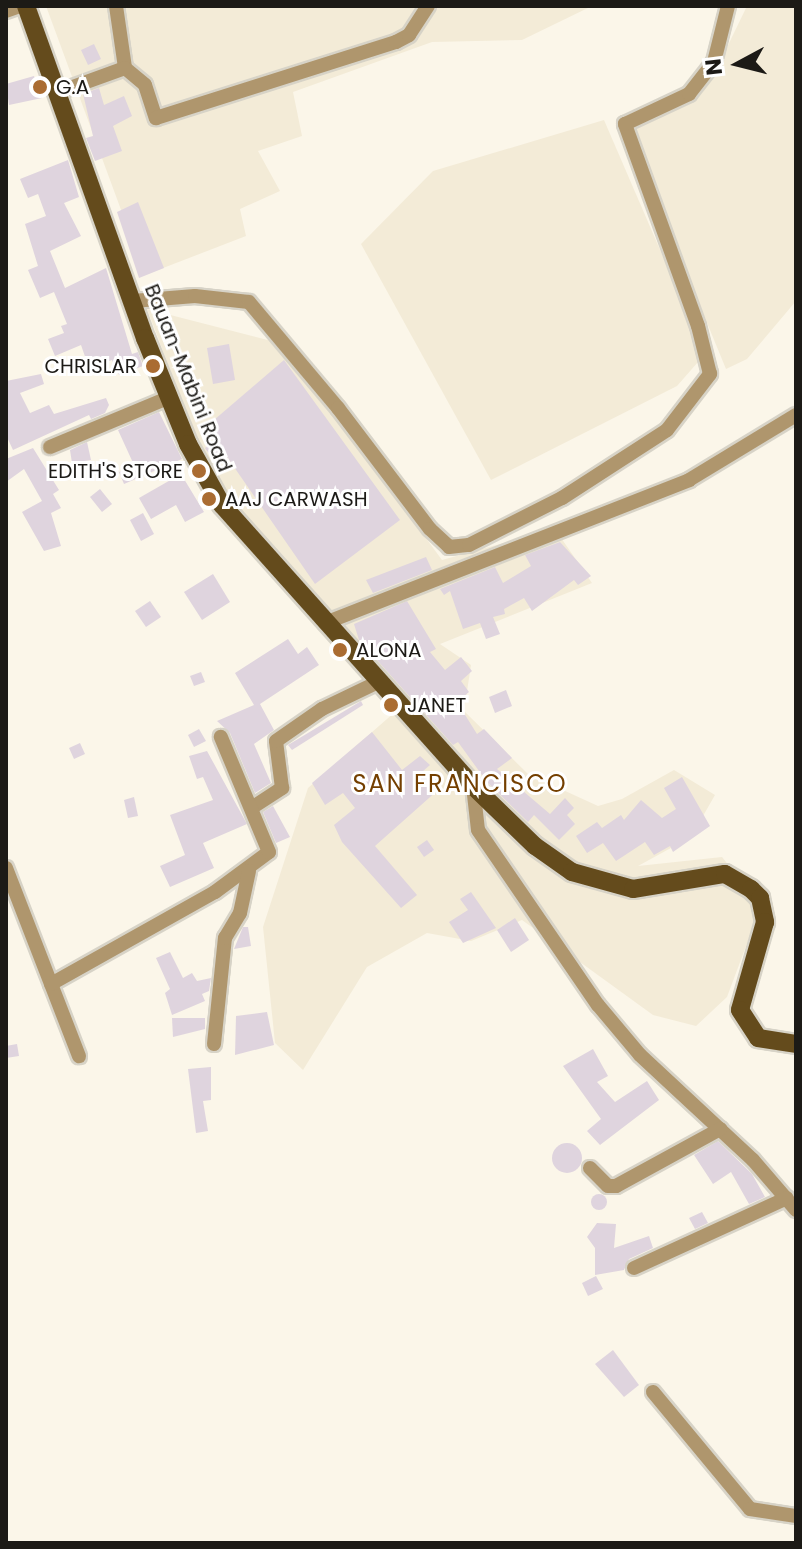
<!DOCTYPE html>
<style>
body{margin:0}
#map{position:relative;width:802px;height:1549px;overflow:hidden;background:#fbf6e9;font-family:Poppins,sans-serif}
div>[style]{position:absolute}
.built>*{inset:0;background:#f3ebd7}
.building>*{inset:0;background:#dfd4de}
.round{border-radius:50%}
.roads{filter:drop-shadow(2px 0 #d7d3c7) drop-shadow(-2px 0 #d7d3c7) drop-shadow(0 2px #d7d3c7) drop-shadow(0 -2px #d7d3c7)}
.minor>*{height:14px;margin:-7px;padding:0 7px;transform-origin:7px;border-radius:7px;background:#af966d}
.major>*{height:18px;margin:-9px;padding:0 9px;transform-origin:9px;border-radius:9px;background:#644b1c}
.dots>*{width:22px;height:22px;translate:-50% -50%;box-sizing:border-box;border:4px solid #fff;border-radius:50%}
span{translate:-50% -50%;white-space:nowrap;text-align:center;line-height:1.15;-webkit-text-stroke:6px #fff;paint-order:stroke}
.poi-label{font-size:20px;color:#1c1a16}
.left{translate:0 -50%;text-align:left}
.right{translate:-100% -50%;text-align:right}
.street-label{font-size:20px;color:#1c1a16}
.quarter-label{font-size:24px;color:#743f00;letter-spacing:2px}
.frame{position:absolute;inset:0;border:8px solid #1c1a16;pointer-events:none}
.north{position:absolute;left:698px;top:24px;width:80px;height:80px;-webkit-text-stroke:6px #fff;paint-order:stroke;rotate:263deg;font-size:22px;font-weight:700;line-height:32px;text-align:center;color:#1c1a16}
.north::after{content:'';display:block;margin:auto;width:28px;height:36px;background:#1c1a16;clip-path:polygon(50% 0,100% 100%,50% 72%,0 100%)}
</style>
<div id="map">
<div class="built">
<i style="clip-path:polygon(46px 6px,592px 6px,522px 40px,432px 42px,293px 92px,302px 136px,258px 151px,280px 191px,240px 209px,246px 236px,145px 275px)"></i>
<i style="clip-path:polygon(747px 6px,796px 6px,796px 301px,747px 359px,726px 369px,627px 128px,716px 70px)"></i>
<i style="clip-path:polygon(604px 120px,705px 354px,677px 386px,491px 480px,361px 244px,433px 171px)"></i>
<i style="clip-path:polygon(147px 309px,283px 344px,442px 560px,555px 529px,592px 583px,440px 644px,471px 665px,464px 711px,528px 774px,598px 806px,622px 799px,674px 770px,715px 795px,691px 837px,638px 866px,722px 857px,761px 906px,727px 997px,696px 1026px,653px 1015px,522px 920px,471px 941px,427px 933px,367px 967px,303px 1070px,275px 1043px,263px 927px,308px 788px,403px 705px,216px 490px)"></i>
</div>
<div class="building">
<i style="clip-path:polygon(94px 44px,101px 59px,88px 65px,81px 50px)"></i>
<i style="clip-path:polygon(34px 76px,42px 98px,9px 105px,6px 84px)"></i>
<i style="clip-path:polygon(99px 88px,104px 105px,124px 96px,132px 116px,113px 126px,122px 151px,95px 161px,86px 138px,93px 136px,83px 94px)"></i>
<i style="clip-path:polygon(68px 160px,79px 197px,64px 203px,81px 236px,50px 251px,65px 288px,106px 268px,132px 354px,138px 352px,143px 366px,119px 375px,112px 360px,89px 368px,81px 345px,55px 356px,48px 339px,64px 333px,61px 326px,67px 324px,54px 292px,40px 298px,28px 270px,38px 266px,25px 224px,46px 216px,38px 194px,28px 198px,20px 179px)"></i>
<i style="clip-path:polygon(138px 202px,164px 268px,139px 278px,117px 212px)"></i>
<i style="clip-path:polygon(229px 344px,235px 380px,213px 384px,207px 348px)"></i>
<i style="clip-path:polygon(284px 360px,400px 520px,315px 584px,225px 454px,214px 461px,205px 448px,216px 440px,207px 426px)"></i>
<i style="clip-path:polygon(41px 374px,44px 384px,20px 393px,30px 413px,49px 405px,54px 414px,106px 398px,109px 405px,105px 413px,91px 419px,89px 415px,13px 450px,6px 435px,6px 381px)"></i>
<i style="clip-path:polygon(159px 412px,182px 459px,124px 484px,119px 472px,134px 465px,118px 430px)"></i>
<i style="clip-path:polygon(87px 442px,91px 460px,72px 463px,70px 450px)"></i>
<i style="clip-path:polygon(33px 448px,59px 490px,53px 494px,61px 508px,51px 513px,61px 546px,44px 551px,22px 512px,42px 501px,24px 469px,6px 482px,6px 459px)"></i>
<i style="clip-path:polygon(181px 474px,204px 512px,185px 522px,176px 505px,151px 519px,139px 498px)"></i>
<i style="clip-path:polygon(100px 489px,112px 504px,102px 512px,90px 497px)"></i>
<i style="clip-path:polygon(143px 513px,154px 534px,141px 541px,130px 520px)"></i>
<i style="clip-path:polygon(560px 542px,591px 576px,578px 585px,574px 580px,532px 611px,524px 598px,504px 609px,505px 614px,493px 617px,500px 634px,486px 639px,480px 623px,463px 629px,450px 591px,444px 595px,440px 589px,495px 567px,503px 583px,531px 566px,525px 555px)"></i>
<i style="clip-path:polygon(426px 557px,432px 570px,373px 593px,366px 580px)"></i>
<i style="clip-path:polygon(213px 574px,230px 602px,202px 620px,184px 592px)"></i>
<i style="clip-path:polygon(150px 601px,161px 617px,146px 627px,135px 611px)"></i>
<i style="clip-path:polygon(407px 601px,436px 649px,430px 652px,445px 670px,461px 657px,472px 671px,461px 681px,469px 692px,457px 702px,477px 734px,484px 729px,512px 758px,497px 769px,550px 814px,565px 798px,574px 808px,567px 815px,575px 824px,559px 840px,534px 815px,528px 822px,487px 782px,458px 742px,453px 745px,359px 640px,354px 624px)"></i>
<i style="clip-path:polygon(288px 639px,298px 654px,307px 647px,319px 665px,260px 704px,274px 730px,254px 744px,271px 783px,255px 793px,230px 733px,217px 721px,254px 705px,235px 673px)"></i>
<i style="clip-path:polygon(201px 672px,205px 682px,194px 686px,190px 676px)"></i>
<i style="clip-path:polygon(506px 690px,512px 706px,495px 713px,489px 697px)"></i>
<i style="clip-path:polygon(361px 701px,363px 705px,292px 750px,288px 745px)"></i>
<i style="clip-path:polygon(199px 729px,206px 741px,194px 747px,188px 735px)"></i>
<i style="clip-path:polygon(372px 732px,402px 770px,420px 756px,430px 765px,422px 772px,438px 790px,375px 846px,417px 895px,401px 908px,342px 842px,334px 825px,355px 808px,343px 793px,325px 805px,312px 783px)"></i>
<i style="clip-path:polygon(80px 743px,85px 754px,74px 759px,69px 748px)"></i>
<i style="clip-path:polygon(207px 751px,247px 824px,203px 843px,214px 868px,170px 887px,160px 866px,185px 855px,170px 815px,213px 800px,203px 777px,197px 779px,189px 756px)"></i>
<i style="clip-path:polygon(682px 777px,710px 826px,673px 852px,670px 846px,654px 855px,645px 842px,616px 861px,603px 843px,587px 853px,576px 836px,597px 822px,602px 828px,621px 815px,624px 820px,641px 800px,662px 818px,676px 809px,664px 788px)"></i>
<i style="clip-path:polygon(134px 797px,138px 816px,128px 818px,124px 800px)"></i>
<i style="clip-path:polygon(273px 806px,290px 837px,276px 843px,263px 812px)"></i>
<i style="clip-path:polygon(427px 840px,434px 850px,424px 857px,417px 847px)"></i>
<i style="clip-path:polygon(471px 892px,496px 928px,463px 943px,449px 922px,468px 910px,460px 899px)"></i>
<i style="clip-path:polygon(515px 918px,529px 940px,511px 952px,497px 930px)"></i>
<i style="clip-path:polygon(243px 927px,248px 927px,251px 946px,234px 949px)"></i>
<i style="clip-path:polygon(170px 952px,183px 978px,192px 973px,197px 981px,211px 978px,209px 991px,202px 994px,205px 1001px,172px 1015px,165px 993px,170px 989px,156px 958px)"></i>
<i style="clip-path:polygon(267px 1012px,274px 1045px,235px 1055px,236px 1016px)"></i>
<i style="clip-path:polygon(172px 1018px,205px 1018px,205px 1029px,173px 1037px)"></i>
<i style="clip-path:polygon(17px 1044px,19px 1056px,6px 1058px,6px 1046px)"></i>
<i style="clip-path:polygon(593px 1049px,608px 1076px,597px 1082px,615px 1102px,647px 1081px,659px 1100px,600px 1145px,587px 1131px,601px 1119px,563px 1066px)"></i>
<i style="clip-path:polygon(211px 1067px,211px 1100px,203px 1101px,208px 1131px,196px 1133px,188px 1069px)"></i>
<i style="clip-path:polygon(718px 1141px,752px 1174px,765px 1197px,749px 1204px,731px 1172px,713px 1184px,694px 1155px)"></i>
<i class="round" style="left:552px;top:1143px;width:30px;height:30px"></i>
<i class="round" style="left:591px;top:1194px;width:16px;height:16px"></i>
<i style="clip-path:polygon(702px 1212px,708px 1223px,695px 1229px,689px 1218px)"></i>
<i style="clip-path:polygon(597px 1223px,616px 1224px,614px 1248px,649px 1236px,653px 1248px,629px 1259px,624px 1270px,595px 1275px,595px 1248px,587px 1237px)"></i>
<i style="clip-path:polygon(596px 1276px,603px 1289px,588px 1296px,582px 1283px)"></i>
<i style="clip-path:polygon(613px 1350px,639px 1385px,624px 1397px,595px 1364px)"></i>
</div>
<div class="roads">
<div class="minor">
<i style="left:116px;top:6px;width:63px;rotate:81.7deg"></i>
<i style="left:125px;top:68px;width:26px;rotate:40deg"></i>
<i style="left:145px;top:85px;width:35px;rotate:72deg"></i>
<i style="left:156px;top:118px;width:252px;rotate:-17.6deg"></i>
<i style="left:396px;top:42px;width:15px;rotate:-28deg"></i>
<i style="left:409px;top:35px;width:35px;rotate:-57deg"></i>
<i style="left:6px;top:11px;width:15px;rotate:-20deg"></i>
<i style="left:56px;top:93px;width:73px;rotate:-19.9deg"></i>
<i style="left:133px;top:301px;width:62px;rotate:-4.6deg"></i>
<i style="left:195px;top:296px;width:54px;rotate:6.3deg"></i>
<i style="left:249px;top:302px;width:138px;rotate:50deg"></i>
<i style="left:338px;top:408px;width:152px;rotate:52.8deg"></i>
<i style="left:430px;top:529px;width:26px;rotate:43deg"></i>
<i style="left:449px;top:547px;width:20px;rotate:-6deg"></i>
<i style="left:469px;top:545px;width:104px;rotate:-26.8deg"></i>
<i style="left:562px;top:498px;width:125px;rotate:-32.9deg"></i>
<i style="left:667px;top:430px;width:71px;rotate:-52.5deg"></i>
<i style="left:710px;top:374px;width:49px;rotate:-104deg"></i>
<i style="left:698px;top:326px;width:215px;rotate:-109.9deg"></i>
<i style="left:625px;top:124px;width:71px;rotate:-25.1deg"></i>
<i style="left:689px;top:94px;width:41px;rotate:-52deg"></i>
<i style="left:714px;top:62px;width:58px;rotate:-76deg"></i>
<i style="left:50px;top:447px;width:128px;rotate:-22.6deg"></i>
<i style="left:325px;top:623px;width:391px;rotate:-21.4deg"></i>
<i style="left:689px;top:480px;width:125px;rotate:-31.3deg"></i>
<i style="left:473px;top:786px;width:44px;rotate:83.5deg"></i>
<i style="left:478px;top:830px;width:212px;rotate:55.6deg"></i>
<i style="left:598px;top:1005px;width:65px;rotate:50deg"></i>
<i style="left:640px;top:1055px;width:154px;rotate:42.9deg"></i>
<i style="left:753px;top:1160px;width:66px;rotate:49.3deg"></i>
<i style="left:253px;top:807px;width:35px;rotate:-33deg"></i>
<i style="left:282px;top:788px;width:47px;rotate:-97.3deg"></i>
<i style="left:276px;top:741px;width:56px;rotate:-34.8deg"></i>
<i style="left:322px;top:709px;width:60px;rotate:-25.7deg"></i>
<i style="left:6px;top:868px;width:202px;rotate:68.8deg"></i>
<i style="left:51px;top:984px;width:188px;rotate:-29.3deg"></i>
<i style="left:215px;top:892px;width:67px;rotate:-36.5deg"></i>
<i style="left:269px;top:852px;width:125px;rotate:-112.7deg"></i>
<i style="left:214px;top:1044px;width:107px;rotate:-84.1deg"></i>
<i style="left:225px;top:938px;width:29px;rotate:-59deg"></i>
<i style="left:240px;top:913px;width:43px;rotate:-77.9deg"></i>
<i style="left:590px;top:1168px;width:25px;rotate:45deg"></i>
<i style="left:608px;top:1186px;width:8px"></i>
<i style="left:616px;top:1186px;width:119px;rotate:-28.7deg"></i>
<i style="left:634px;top:1268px;width:168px;rotate:-24.6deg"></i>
<i style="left:653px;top:1392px;width:152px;rotate:50.3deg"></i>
<i style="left:750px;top:1509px;width:47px;rotate:8.7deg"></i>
</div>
<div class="major">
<i style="left:26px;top:6px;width:353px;rotate:70.3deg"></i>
<i style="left:145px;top:338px;width:114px;rotate:67.9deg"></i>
<i style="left:188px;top:444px;width:70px;rotate:60.9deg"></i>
<i style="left:222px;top:505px;width:377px;rotate:48.2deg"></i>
<i style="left:473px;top:786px;width:86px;rotate:44.1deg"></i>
<i style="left:535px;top:846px;width:45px;rotate:35.1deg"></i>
<i style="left:572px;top:872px;width:63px;rotate:15.6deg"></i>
<i style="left:633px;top:889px;width:93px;rotate:-9.3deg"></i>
<i style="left:725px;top:874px;width:30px;rotate:30deg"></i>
<i style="left:751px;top:889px;width:13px;rotate:45deg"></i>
<i style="left:760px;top:898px;width:25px;rotate:78deg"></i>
<i style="left:765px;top:922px;width:91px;rotate:105.9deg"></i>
<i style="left:740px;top:1010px;width:33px;rotate:57deg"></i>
<i style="left:758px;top:1038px;width:38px;rotate:9deg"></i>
</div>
</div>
<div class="dots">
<i style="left:40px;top:87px;background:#aa6c32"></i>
<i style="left:153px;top:366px;background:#aa6c32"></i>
<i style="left:199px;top:471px;background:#aa6c32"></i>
<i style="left:209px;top:499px;background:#aa6c32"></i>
<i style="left:340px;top:650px;background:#aa6c32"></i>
<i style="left:391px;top:705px;background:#aa6c32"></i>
</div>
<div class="poi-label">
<span class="left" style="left:56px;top:87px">G.A</span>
<span class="right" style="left:137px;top:366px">CHRISLAR</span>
<span class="right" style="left:183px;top:471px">EDITH'S STORE</span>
<span class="left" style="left:225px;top:499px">AAJ CARWASH</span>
<span class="left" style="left:356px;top:650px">ALONA</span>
<span class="left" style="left:407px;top:705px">JANET</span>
</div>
<div class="street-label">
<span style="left:188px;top:378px;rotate:68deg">Bauan-Mabini Road</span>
</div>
<div class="quarter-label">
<span style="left:460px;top:784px">SAN FRANCISCO</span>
</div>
<div class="frame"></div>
<div class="north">N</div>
</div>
